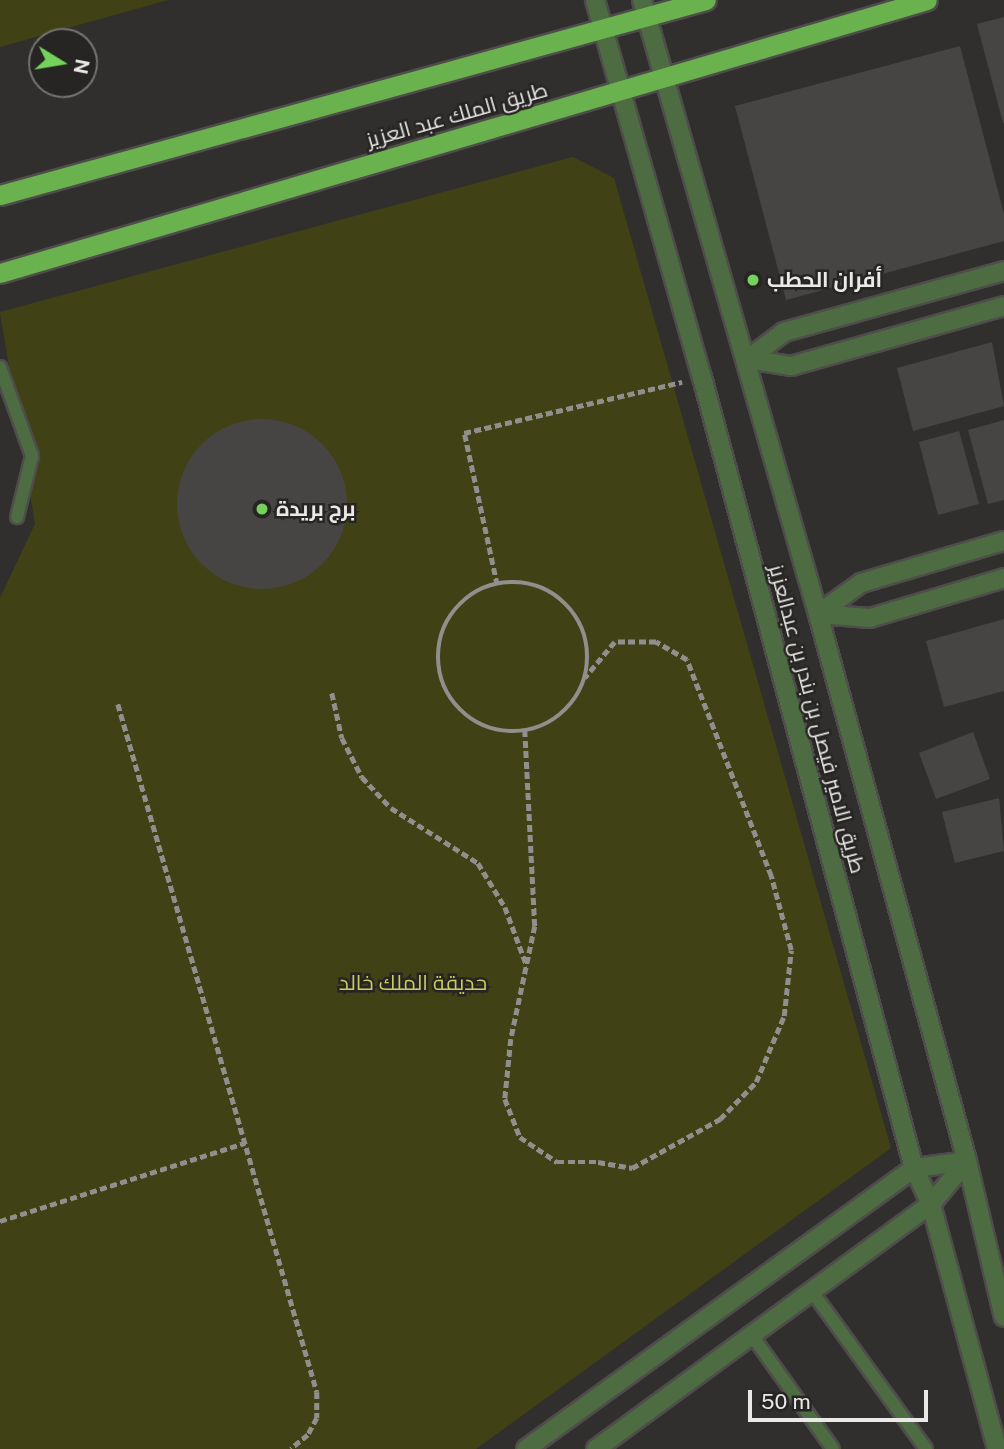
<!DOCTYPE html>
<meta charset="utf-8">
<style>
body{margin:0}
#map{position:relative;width:1004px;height:1449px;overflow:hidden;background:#312f2d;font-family:"Public Sans",Cairo,sans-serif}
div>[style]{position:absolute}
.green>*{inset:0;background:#404216}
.building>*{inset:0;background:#474543}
.round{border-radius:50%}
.path>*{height:4.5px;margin-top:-2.25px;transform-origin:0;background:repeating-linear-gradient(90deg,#908f8d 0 7px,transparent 0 10.5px)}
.path>.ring{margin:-2.25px;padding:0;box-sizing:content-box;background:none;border:4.5px solid #908f8d;border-radius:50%}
.roads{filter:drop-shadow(2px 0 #4f4d4b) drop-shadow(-2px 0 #4f4d4b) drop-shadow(0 2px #4f4d4b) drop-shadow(0 -2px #4f4d4b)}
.service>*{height:12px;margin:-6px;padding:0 6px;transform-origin:6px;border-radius:6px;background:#4d6c41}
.minor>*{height:18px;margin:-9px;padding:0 9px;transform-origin:9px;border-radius:9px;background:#4d6c41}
.tertiary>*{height:18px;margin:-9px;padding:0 9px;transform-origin:9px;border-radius:9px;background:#4d6c41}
.trunk>*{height:19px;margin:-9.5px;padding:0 9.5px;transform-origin:9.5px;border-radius:9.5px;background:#6ab24d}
.dots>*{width:19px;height:19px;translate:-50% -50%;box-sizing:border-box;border:4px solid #272523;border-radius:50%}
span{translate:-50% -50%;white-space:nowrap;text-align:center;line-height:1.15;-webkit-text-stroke:5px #272523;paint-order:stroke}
.street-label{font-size:21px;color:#eae9e7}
.poi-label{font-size:21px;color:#eae9e7;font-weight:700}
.left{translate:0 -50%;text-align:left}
.park-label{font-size:21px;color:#c8cd5d}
.north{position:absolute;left:28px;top:28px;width:70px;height:70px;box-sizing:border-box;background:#272523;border:2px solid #757371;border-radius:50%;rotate:101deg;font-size:19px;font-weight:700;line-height:28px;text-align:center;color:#eae9e7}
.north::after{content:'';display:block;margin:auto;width:24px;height:32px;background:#74d25c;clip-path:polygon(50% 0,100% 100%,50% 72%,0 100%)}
.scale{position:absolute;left:748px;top:1390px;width:180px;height:32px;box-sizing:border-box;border:4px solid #eae9e7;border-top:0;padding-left:9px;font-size:21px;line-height:24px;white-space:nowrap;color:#eae9e7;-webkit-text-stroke:5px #272523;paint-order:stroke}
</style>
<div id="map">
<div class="green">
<i style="clip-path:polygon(0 0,168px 0,0 47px)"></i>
<i style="clip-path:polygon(573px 157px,614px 178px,891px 1148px,476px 1449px,0 1449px,0 598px,35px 524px,0 312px)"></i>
</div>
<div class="building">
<i style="clip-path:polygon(1004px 17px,1004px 123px,1003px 123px,977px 24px)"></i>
<i style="clip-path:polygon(960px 46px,1004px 214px,1004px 241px,786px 300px,735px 106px)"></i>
<i style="clip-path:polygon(992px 342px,1004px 406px,913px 431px,897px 368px)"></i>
<i class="round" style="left:177px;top:419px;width:170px;height:170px"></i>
<i style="clip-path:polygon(1004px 420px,1004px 500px,988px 504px,968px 430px)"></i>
<i style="clip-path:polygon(959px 431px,979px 504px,938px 515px,919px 442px)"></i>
<i style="clip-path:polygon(1004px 619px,1004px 691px,944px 707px,926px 641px)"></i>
<i style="clip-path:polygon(973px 732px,990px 779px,936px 799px,919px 753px)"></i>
<i style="clip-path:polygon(999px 798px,1004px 851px,955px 863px,942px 812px)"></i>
</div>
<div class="path">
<i class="ring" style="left:438px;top:582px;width:145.5px;height:145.5px"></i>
<i style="left:497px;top:585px;width:156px;rotate:-102.2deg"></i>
<i style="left:464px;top:433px;width:224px;rotate:-13.2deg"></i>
<i style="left:332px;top:693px;width:46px;rotate:77.5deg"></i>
<i style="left:342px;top:738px;width:44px;rotate:62.9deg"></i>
<i style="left:362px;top:777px;width:42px;rotate:46.9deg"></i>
<i style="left:391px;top:808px;width:103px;rotate:32.3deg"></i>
<i style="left:478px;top:863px;width:52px;rotate:58.5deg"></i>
<i style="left:505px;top:907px;width:63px;rotate:69.6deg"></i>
<i style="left:118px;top:704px;width:716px;rotate:73.87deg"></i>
<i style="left:317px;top:1392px;width:26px;rotate:90deg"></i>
<i style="left:317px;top:1418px;width:19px;rotate:118deg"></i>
<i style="left:308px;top:1435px;width:22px;rotate:141deg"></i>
<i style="left:525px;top:730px;width:196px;rotate:87.1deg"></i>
<i style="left:535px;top:926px;width:116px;rotate:102deg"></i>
<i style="left:511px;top:1039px;width:60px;rotate:95.7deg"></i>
<i style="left:505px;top:1099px;width:41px;rotate:68.5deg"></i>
<i style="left:520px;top:1137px;width:45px;rotate:34deg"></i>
<i style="left:557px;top:1162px;width:41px"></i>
<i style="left:598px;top:1162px;width:35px;rotate:10deg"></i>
<i style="left:632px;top:1168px;width:101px;rotate:-29.1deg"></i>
<i style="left:720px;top:1119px;width:52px;rotate:-45.8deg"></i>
<i style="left:756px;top:1082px;width:72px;rotate:-67deg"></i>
<i style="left:784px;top:1016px;width:66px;rotate:-83.9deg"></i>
<i style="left:791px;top:950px;width:77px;rotate:-105.1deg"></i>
<i style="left:771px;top:876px;width:232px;rotate:-111.3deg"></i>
<i style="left:687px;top:660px;width:36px;rotate:-150deg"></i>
<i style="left:656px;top:642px;width:41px;rotate:180deg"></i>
<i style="left:615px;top:642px;width:47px;rotate:129.8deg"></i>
<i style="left:0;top:1221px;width:257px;rotate:-17.7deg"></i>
</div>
<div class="roads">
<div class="service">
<i style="left:0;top:367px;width:95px;rotate:70.2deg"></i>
<i style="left:32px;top:456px;width:63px;rotate:103.8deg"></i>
<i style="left:811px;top:1290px;width:196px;rotate:54.1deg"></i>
<i style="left:751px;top:1334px;width:141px;rotate:54.5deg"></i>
</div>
<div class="minor">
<i style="left:818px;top:614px;width:53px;rotate:-35.8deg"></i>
<i style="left:861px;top:583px;width:149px;rotate:-16.4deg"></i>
<i style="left:818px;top:614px;width:52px;rotate:4.4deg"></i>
<i style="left:870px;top:618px;width:140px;rotate:-16.6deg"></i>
</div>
<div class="tertiary">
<i style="left:595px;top:0;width:392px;rotate:74.2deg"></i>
<i style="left:702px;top:377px;width:819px;rotate:75deg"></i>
<i style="left:914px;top:1168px;width:40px;rotate:65deg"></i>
<i style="left:931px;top:1204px;width:254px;rotate:74.9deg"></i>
<i style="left:642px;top:0;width:639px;rotate:74.01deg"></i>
<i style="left:818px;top:614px;width:567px;rotate:74.76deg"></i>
<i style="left:967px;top:1161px;width:160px;rotate:76.7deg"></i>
<i style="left:748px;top:359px;width:45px;rotate:-36.9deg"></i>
<i style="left:784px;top:332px;width:228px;rotate:-15.5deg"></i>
<i style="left:748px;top:359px;width:44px;rotate:9.2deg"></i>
<i style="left:791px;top:366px;width:221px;rotate:-15.7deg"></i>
<i style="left:526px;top:1449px;width:479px;rotate:-35.9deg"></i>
<i style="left:914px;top:1168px;width:53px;rotate:-7.5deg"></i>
<i style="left:596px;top:1449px;width:415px;rotate:-36.2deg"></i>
<i style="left:931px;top:1204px;width:56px;rotate:-50.1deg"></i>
</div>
<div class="trunk">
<i style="left:0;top:195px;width:732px;rotate:-15.44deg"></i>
<i style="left:0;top:273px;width:966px;rotate:-16.41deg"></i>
</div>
</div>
<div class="dots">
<i style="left:753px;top:280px;background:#74d25c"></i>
<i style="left:262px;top:509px;background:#74d25c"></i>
</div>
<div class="street-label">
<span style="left:457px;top:115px;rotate:-16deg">طريق الملك عبد العزيز</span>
<span style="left:817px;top:719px;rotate:75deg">طريق الامير فيصل بن بندر بن عبدالعزيز</span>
</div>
<div class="poi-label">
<span class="left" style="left:767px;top:280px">أفران الحطب</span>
<span class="left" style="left:276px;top:509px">برج بريدة</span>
</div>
<div class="park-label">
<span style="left:413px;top:983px">حديقة الملك خالد</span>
</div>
<div class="north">N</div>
<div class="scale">50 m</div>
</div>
